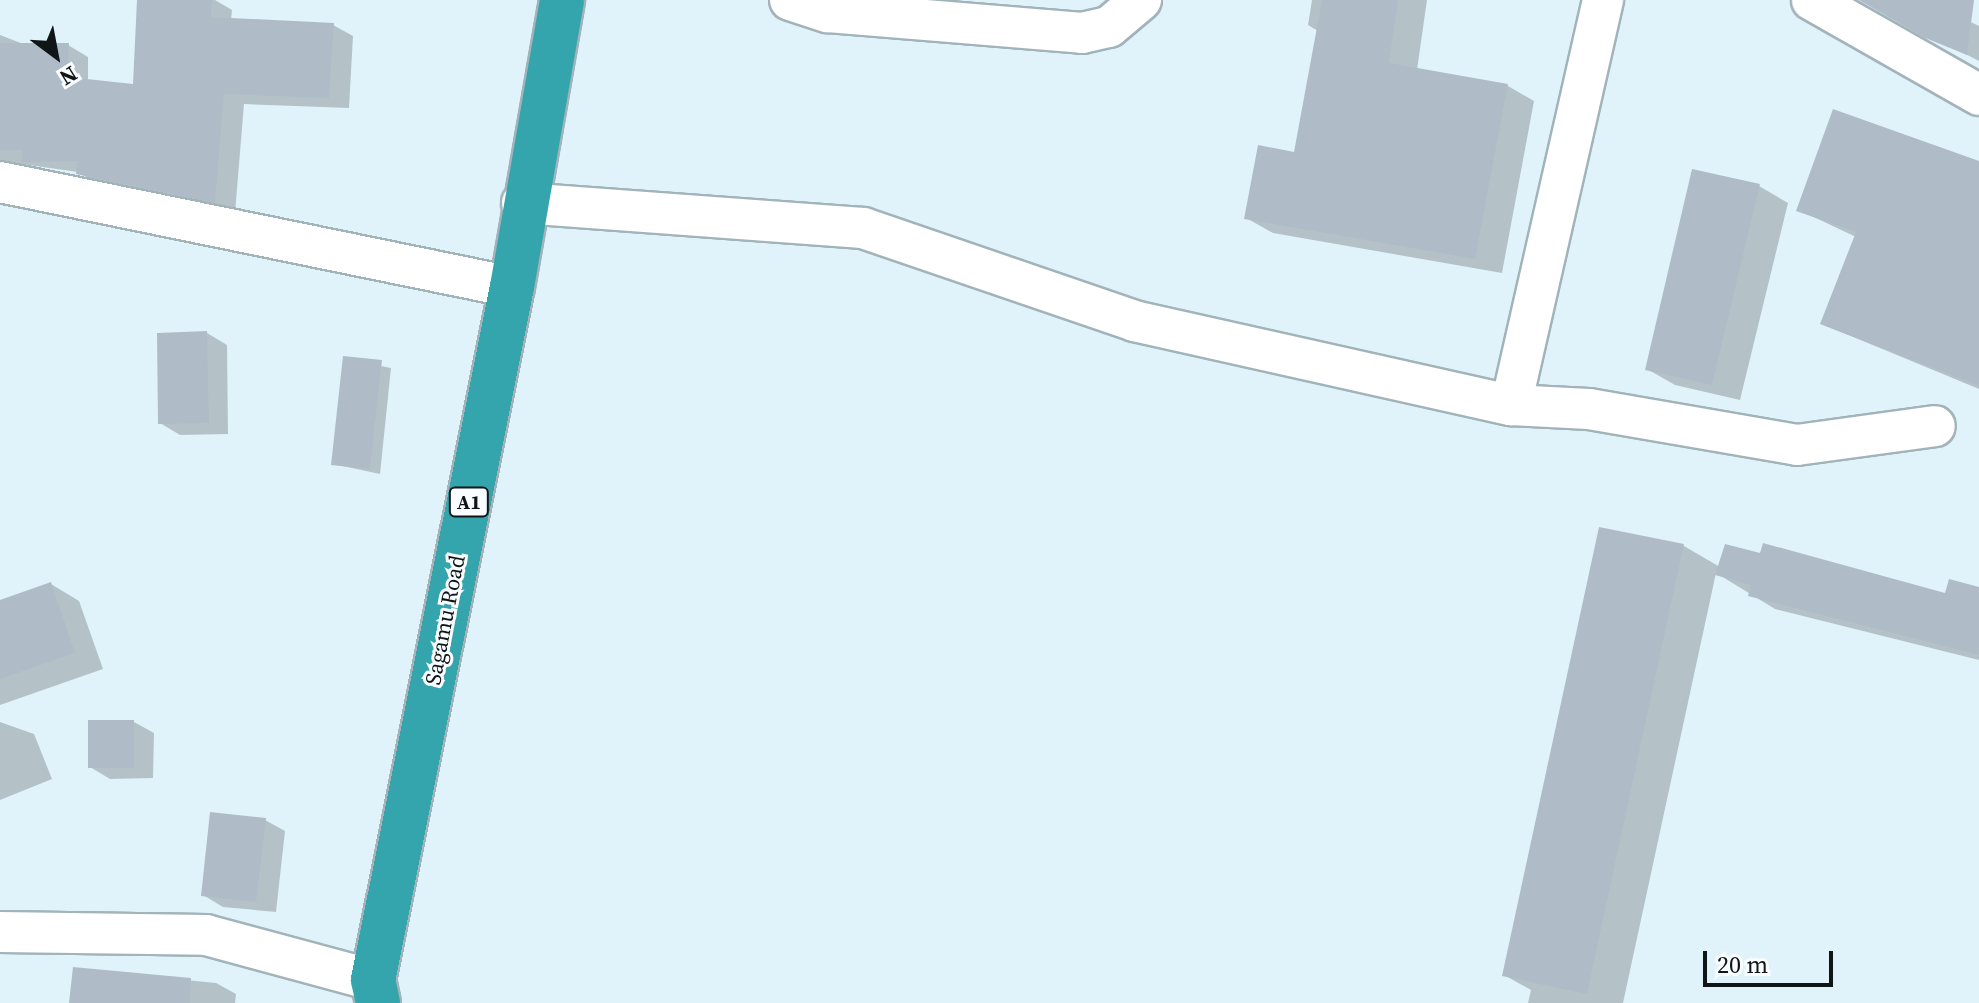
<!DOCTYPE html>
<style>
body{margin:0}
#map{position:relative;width:1979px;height:1003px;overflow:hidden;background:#e1f3fa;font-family:"Source Serif 4",serif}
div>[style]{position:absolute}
.shadow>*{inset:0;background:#0003}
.building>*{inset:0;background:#afbcc7}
.roads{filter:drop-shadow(2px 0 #a2b3ba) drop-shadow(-2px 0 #a2b3ba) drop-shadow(0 2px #a2b3ba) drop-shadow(0 -2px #a2b3ba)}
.street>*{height:40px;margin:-20px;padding:0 20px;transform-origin:20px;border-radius:20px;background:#fff}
.highway>*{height:44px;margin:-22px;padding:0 22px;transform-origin:22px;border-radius:22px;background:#35a5ad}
span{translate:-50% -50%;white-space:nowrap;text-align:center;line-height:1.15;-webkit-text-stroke:6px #fafdff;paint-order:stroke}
.shield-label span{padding:2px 6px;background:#fafdff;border:2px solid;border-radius:6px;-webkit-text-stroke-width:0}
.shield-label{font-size:20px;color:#101618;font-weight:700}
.street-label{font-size:22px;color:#101618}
.north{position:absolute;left:16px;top:16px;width:80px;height:80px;-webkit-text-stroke:6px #fafdff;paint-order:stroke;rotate:148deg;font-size:22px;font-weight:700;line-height:32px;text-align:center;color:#101618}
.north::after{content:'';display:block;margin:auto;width:28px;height:36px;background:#101618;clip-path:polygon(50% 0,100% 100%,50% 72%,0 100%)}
.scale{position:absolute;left:1703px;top:951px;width:130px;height:36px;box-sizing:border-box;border:4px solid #101618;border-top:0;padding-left:10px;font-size:24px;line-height:28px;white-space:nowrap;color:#101618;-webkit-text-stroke:6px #fafdff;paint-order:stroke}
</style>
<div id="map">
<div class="shadow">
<i style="clip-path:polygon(139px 0,215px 0,232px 10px,231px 20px,333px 25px,353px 36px,349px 108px,244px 104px,235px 213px,98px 185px,78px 172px,0 161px,0 35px,26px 45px,68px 45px,88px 57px,88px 81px,135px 87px)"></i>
<i style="clip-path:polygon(1312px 0,1427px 0,1417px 70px,1508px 86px,1534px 101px,1502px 273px,1273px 233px,1246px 218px,1295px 154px,1318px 31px,1308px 25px)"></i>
<i style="clip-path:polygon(1878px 0,1924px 0,1979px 26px,1979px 61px,1895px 18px)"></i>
<i style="clip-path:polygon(1979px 163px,1979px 389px,1822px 324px,1856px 237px,1799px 210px)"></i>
<i style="clip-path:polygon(1759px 186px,1788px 203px,1740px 400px,1675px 385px,1647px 369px)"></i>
<i style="clip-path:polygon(207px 333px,227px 345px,228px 434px,180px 435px,160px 423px)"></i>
<i style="clip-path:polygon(345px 359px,391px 368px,380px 474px,333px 464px)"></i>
<i style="clip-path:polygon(1600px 529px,1684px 546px,1720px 567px,1947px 595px,1979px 589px,1979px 660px,1775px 609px,1716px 573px,1623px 1003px,1528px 1003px,1531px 990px,1504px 975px)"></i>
<i style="clip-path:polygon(51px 584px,79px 601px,103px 669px,0 705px,0 602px)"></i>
<i style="clip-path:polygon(0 722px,34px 734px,52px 779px,0 800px)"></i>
<i style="clip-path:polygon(134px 722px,154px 733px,153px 778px,110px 779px,90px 767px)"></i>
<i style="clip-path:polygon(265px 820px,285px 831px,276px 912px,223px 907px,203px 895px)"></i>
<i style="clip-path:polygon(74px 969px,216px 983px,236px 994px,235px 1003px,75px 1003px)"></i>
</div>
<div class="building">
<i style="clip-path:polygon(137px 0,212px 0,211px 17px,334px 23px,329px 98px,224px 94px,215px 203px,76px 174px,78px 161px,22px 162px,22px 150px,0 150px,0 43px,69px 43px,68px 77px,133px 84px)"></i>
<i style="clip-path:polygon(1322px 0,1398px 0,1389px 63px,1508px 84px,1475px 259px,1244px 219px,1258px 145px,1294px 152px)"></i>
<i style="clip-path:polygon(1859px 0,1974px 0,1967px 55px,1923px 37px)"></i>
<i style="clip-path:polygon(1833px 109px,1979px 161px,1979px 386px,1820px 324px,1856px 232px,1796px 211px)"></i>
<i style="clip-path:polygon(1692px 169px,1760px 184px,1712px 385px,1645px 370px)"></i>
<i style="clip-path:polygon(207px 331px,209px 423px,158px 424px,157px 333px)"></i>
<i style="clip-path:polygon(343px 356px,382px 360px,370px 469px,331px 465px)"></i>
<i style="clip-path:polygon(1599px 527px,1684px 544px,1587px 994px,1502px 976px)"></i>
<i style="clip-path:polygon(1763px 543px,1945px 593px,1949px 579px,1979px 587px,1979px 655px,1748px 596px,1751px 585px,1715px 575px,1725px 544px,1760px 553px)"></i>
<i style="clip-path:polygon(51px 582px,75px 653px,0 679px,0 600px)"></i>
<i style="clip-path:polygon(88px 720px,134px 720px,134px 768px,88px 768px)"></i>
<i style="clip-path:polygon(210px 812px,266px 818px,256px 902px,201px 896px)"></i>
<i style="clip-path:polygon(73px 967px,191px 978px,190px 1003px,69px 1003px)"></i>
</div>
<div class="roads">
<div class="street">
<i style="left:790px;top:0;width:40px;rotate:18deg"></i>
<i style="left:828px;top:12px;width:255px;rotate:4.7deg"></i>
<i style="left:1082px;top:33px;width:28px;rotate:-13deg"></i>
<i style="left:1109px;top:27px;width:42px;rotate:-40.2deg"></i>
<i style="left:1812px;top:0;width:192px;rotate:29.6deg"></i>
<i style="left:0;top:182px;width:523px;rotate:11.59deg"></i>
<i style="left:522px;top:203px;width:342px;rotate:4.2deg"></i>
<i style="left:863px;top:228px;width:287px;rotate:18.9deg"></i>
<i style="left:1134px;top:321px;width:386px;rotate:12.6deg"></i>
<i style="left:1511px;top:405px;width:78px;rotate:2.9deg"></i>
<i style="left:1589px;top:409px;width:211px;rotate:9.8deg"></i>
<i style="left:1797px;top:445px;width:139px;rotate:-7.8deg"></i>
<i style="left:1511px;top:405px;width:415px;rotate:-77.2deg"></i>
<i style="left:0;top:932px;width:206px;rotate:0.8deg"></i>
<i style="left:206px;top:935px;width:173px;rotate:15.1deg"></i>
</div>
<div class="highway">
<i style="left:378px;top:1003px;width:24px;rotate:-102deg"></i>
<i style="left:373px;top:980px;width:707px;rotate:-78.66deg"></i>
<i style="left:512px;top:287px;width:291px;rotate:-80.1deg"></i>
</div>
</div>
<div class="shield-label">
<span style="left:469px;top:502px">A1</span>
</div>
<div class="street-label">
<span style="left:445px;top:620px;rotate:-79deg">Sagamu Road</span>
</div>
<div class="north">N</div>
<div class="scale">20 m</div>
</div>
